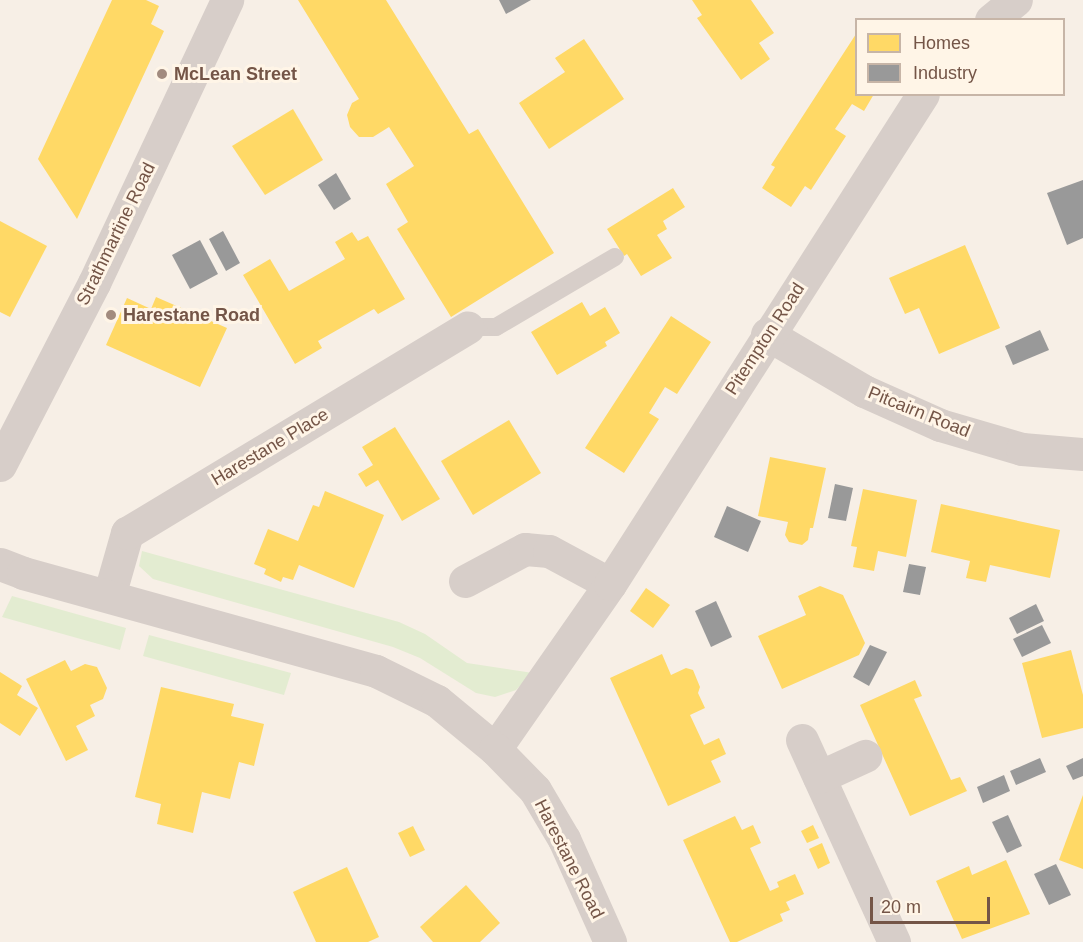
<!DOCTYPE html>
<style>
body{margin:0}
#map{position:relative;width:1083px;height:942px;overflow:hidden;background:#f7efe6;font-family:Arial,sans-serif}
div>[style]{position:absolute}
.green>*{inset:0;background:#e3ecd1}
.homes>*{inset:0;background:#ffd966}
.industry>*{inset:0;background:#999}
.lane>*{height:18px;margin:-9px;padding:0 9px;transform-origin:9px;border-radius:9px;background:#d7cec9}
.street>*{height:33px;margin:-16.5px;padding:0 16.5px;transform-origin:16.5px;border-radius:16.5px;background:#d7cec9}
.secondary>*{height:33px;margin:-16.5px;padding:0 16.5px;transform-origin:16.5px;border-radius:16.5px;background:#d7cec9}
.dots>*{width:16px;height:16px;translate:-50% -50%;box-sizing:border-box;border:3px solid #fff5e7;border-radius:50%}
span{translate:-50% -50%;white-space:nowrap;text-align:center;line-height:1.15;-webkit-text-stroke:6px #fff5e7;paint-order:stroke}
.poi-label{font-size:18px;color:#745547;font-weight:700}
.left{translate:0 -50%;text-align:left}
.street-label{font-size:18px;color:#745547}
.legend{position:absolute;left:855px;top:18px;width:210px;height:78px;box-sizing:border-box;background:#fff5e7;border:2px solid #c7b5a7;margin:0;padding:8px 10px;list-style:none;font-size:18px;color:#745547}
.legend li{display:flex;align-items:center;gap:12px;height:30px}
.legend b{width:30px;border:2px solid #c7b5a7}
.scale{position:absolute;left:870px;top:897px;width:120px;height:27px;box-sizing:border-box;border:3px solid #745547;border-top:0;padding-left:8px;font-size:18px;line-height:21px;white-space:nowrap;color:#745547;-webkit-text-stroke:4px #fff5e7;paint-order:stroke}
</style>
<div id="map">
<div class="green">
<i style="clip-path:polygon(142px 551px,399px 622px,425px 634px,467px 663px,533px 673px,516px 690px,495px 697px,476px 693px,420px 658px,393px 647px,153px 579px,139px 566px)"></i>
<i style="clip-path:polygon(12px 596px,126px 628px,120px 650px,2px 617px)"></i>
<i style="clip-path:polygon(149px 635px,291px 673px,284px 695px,143px 656px)"></i>
</div>
<div class="homes">
<i style="clip-path:polygon(112px 0,146px 0,159px 6px,151px 24px,164px 31px,77px 219px,38px 159px)"></i>
<i style="clip-path:polygon(298px 0,386px 0,469px 134px,478px 129px,554px 253px,451px 317px,397px 229px,408px 222px,386px 184px,414px 166px,389px 127px,373px 137px,359px 137px,350px 127px,347px 115px,352px 103px,359px 99px)"></i>
<i style="clip-path:polygon(692px 0,751px 0,774px 33px,759px 43px,770px 59px,741px 80px,697px 18px,702px 15px)"></i>
<i style="clip-path:polygon(856px 34px,856px 94px,874px 94px,864px 111px,852px 104px,835px 129px,846px 136px,811px 190px,805px 186px,791px 207px,762px 188px,775px 167px,771px 165px)"></i>
<i style="clip-path:polygon(584px 39px,624px 99px,549px 149px,519px 103px,565px 72px,555px 58px)"></i>
<i style="clip-path:polygon(293px 109px,323px 160px,265px 195px,232px 146px)"></i>
<i style="clip-path:polygon(673px 188px,685px 207px,663px 221px,667px 229px,657px 235px,672px 258px,641px 276px,627px 254px,624px 256px,607px 229px)"></i>
<i style="clip-path:polygon(0 221px,47px 246px,10px 317px,0 312px)"></i>
<i style="clip-path:polygon(352px 232px,358px 241px,368px 236px,405px 299px,378px 314px,374px 309px,318px 341px,322px 348px,295px 364px,243px 275px,270px 259px,289px 291px,345px 259px,335px 242px)"></i>
<i style="clip-path:polygon(965px 245px,1000px 328px,939px 354px,919px 308px,905px 314px,889px 278px)"></i>
<i style="clip-path:polygon(156px 297px,227px 328px,200px 387px,106px 345px,127px 298px,151px 309px)"></i>
<i style="clip-path:polygon(582px 302px,590px 316px,605px 307px,620px 333px,605px 342px,607px 346px,557px 375px,531px 332px)"></i>
<i style="clip-path:polygon(671px 316px,711px 342px,677px 394px,665px 387px,649px 413px,659px 419px,624px 473px,585px 448px)"></i>
<i style="clip-path:polygon(509px 420px,541px 473px,473px 515px,441px 461px)"></i>
<i style="clip-path:polygon(395px 427px,440px 499px,402px 521px,378px 480px,366px 487px,358px 474px,373px 465px,362px 447px)"></i>
<i style="clip-path:polygon(770px 457px,826px 468px,813px 528px,810px 528px,808px 540px,802px 545px,789px 542px,785px 535px,788px 522px,758px 516px)"></i>
<i style="clip-path:polygon(863px 489px,917px 500px,906px 557px,878px 551px,874px 571px,853px 567px,857px 547px,851px 546px)"></i>
<i style="clip-path:polygon(325px 491px,384px 515px,354px 588px,299px 565px,293px 580px,283px 577px,281px 582px,264px 574px,266px 569px,254px 564px,268px 529px,298px 541px,313px 505px,319px 507px)"></i>
<i style="clip-path:polygon(941px 504px,1060px 530px,1050px 578px,990px 565px,986px 582px,966px 578px,970px 561px,931px 552px)"></i>
<i style="clip-path:polygon(820px 586px,843px 595px,865px 643px,859px 655px,782px 689px,758px 636px,806px 615px,798px 596px)"></i>
<i style="clip-path:polygon(646px 588px,670px 605px,653px 628px,630px 611px)"></i>
<i style="clip-path:polygon(1071px 650px,1083px 695px,1083px 728px,1042px 738px,1022px 663px)"></i>
<i style="clip-path:polygon(662px 654px,671px 675px,686px 668px,693px 670px,700px 687px,698px 693px,705px 708px,690px 715px,704px 745px,719px 738px,726px 754px,711px 761px,721px 782px,668px 806px,610px 678px)"></i>
<i style="clip-path:polygon(65px 660px,71px 671px,85px 664px,97px 667px,107px 688px,103px 699px,90px 705px,95px 716px,76px 726px,88px 750px,66px 761px,26px 679px)"></i>
<i style="clip-path:polygon(0 672px,22px 686px,17px 695px,38px 708px,20px 736px,0 723px)"></i>
<i style="clip-path:polygon(915px 680px,922px 696px,914px 699px,951px 780px,960px 777px,967px 791px,910px 816px,860px 705px)"></i>
<i style="clip-path:polygon(161px 687px,234px 704px,231px 716px,264px 724px,254px 766px,239px 762px,230px 799px,202px 792px,193px 833px,157px 824px,161px 804px,135px 797px)"></i>
<i style="clip-path:polygon(1083px 795px,1083px 869px,1059px 860px)"></i>
<i style="clip-path:polygon(735px 816px,742px 830px,753px 825px,761px 843px,750px 848px,770px 891px,779px 887px,777px 882px,795px 874px,804px 894px,786px 902px,790px 910px,780px 914px,783px 921px,737px 942px,730px 942px,683px 840px)"></i>
<i style="clip-path:polygon(813px 825px,819px 838px,807px 843px,801px 831px)"></i>
<i style="clip-path:polygon(413px 826px,425px 850px,410px 857px,398px 833px)"></i>
<i style="clip-path:polygon(822px 843px,830px 863px,818px 869px,809px 849px)"></i>
<i style="clip-path:polygon(1006px 860px,1030px 914px,962px 939px,936px 881px,969px 866px,972px 875px)"></i>
<i style="clip-path:polygon(347px 867px,379px 937px,368px 942px,316px 942px,293px 892px)"></i>
<i style="clip-path:polygon(466px 885px,500px 923px,480px 942px,433px 942px,420px 927px)"></i>
</div>
<div class="industry">
<i style="clip-path:polygon(499px 0,531px 0,506px 14px)"></i>
<i style="clip-path:polygon(336px 173px,351px 199px,334px 210px,318px 185px)"></i>
<i style="clip-path:polygon(1083px 180px,1083px 238px,1067px 245px,1047px 193px)"></i>
<i style="clip-path:polygon(223px 231px,240px 263px,226px 271px,209px 239px)"></i>
<i style="clip-path:polygon(200px 240px,218px 274px,190px 289px,172px 255px)"></i>
<i style="clip-path:polygon(1040px 330px,1049px 350px,1013px 365px,1005px 346px)"></i>
<i style="clip-path:polygon(835px 484px,853px 488px,846px 521px,828px 518px)"></i>
<i style="clip-path:polygon(727px 506px,761px 521px,748px 552px,714px 537px)"></i>
<i style="clip-path:polygon(909px 564px,926px 567px,920px 595px,903px 592px)"></i>
<i style="clip-path:polygon(716px 601px,732px 637px,711px 647px,695px 611px)"></i>
<i style="clip-path:polygon(1036px 604px,1044px 621px,1017px 634px,1009px 618px)"></i>
<i style="clip-path:polygon(1042px 625px,1051px 643px,1022px 657px,1013px 639px)"></i>
<i style="clip-path:polygon(870px 645px,887px 652px,869px 686px,853px 677px)"></i>
<i style="clip-path:polygon(1040px 758px,1046px 772px,1016px 785px,1010px 771px)"></i>
<i style="clip-path:polygon(1083px 758px,1083px 776px,1073px 780px,1066px 766px)"></i>
<i style="clip-path:polygon(1004px 775px,1010px 791px,983px 803px,977px 787px)"></i>
<i style="clip-path:polygon(1008px 815px,1022px 846px,1007px 853px,992px 822px)"></i>
<i style="clip-path:polygon(1056px 864px,1071px 895px,1049px 905px,1034px 874px)"></i>
</div>
<div class="lane">
<i style="left:468px;top:327px;width:28px"></i>
<i style="left:496px;top:327px;width:138px;rotate:-30.5deg"></i>
</div>
<div class="street">
<i style="left:991px;top:20px;width:32px;rotate:-39deg"></i>
<i style="left:767px;top:334px;width:113px;rotate:30.4deg"></i>
<i style="left:864px;top:391px;width:83px;rotate:24.1deg"></i>
<i style="left:940px;top:425px;width:85px;rotate:16.3deg"></i>
<i style="left:1022px;top:449px;width:61px;rotate:4.7deg"></i>
<i style="left:465px;top:581px;width:68px;rotate:-28.1deg"></i>
<i style="left:525px;top:549px;width:24px;rotate:5deg"></i>
<i style="left:549px;top:551px;width:69px;rotate:28.4deg"></i>
<i style="left:109px;top:596px;width:66px;rotate:-74.1deg"></i>
<i style="left:127px;top:533px;width:398px;rotate:-31.1deg"></i>
<i style="left:802px;top:740px;width:222px;rotate:65.5deg"></i>
<i style="left:495px;top:749px;width:201px;rotate:-55.1deg"></i>
<i style="left:610px;top:584px;width:581px;rotate:-57.43deg"></i>
<i style="left:819px;top:777px;width:51px;rotate:-24.5deg"></i>
</div>
<div class="secondary">
<i style="left:0;top:465px;width:205px;rotate:-62.7deg"></i>
<i style="left:94px;top:283px;width:313px;rotate:-64.8deg"></i>
<i style="left:0;top:564px;width:25px;rotate:21deg"></i>
<i style="left:23px;top:573px;width:366px;rotate:15.5deg"></i>
<i style="left:376px;top:671px;width:68px;rotate:26.2deg"></i>
<i style="left:437px;top:701px;width:75px;rotate:39.6deg"></i>
<i style="left:495px;top:749px;width:57px;rotate:45.7deg"></i>
<i style="left:535px;top:790px;width:57px;rotate:59.4deg"></i>
<i style="left:564px;top:839px;width:113px;rotate:65.9deg"></i>
</div>
<div class="dots">
<i style="left:162px;top:74px;background:#a28b7f"></i>
<i style="left:111px;top:315px;background:#a28b7f"></i>
</div>
<div class="poi-label">
<span class="left" style="left:174px;top:74px">McLean Street</span>
<span class="left" style="left:123px;top:315px">Harestane Road</span>
</div>
<div class="street-label">
<span style="left:116px;top:234px;rotate:-64deg">Strathmartine Road</span>
<span style="left:765px;top:339px;rotate:-57deg">Pitempton Road</span>
<span style="left:919px;top:412px;rotate:22deg">Pitcairn Road</span>
<span style="left:270px;top:447px;rotate:-31deg">Harestane Place</span>
<span style="left:569px;top:859px;rotate:63deg">Harestane Road</span>
</div>
<ul class="legend">
<li><b style="height:16px;background:#ffd966"></b>Homes</li>
<li><b style="height:16px;background:#999"></b>Industry</li>
</ul>
<div class="scale">20 m</div>
</div>
